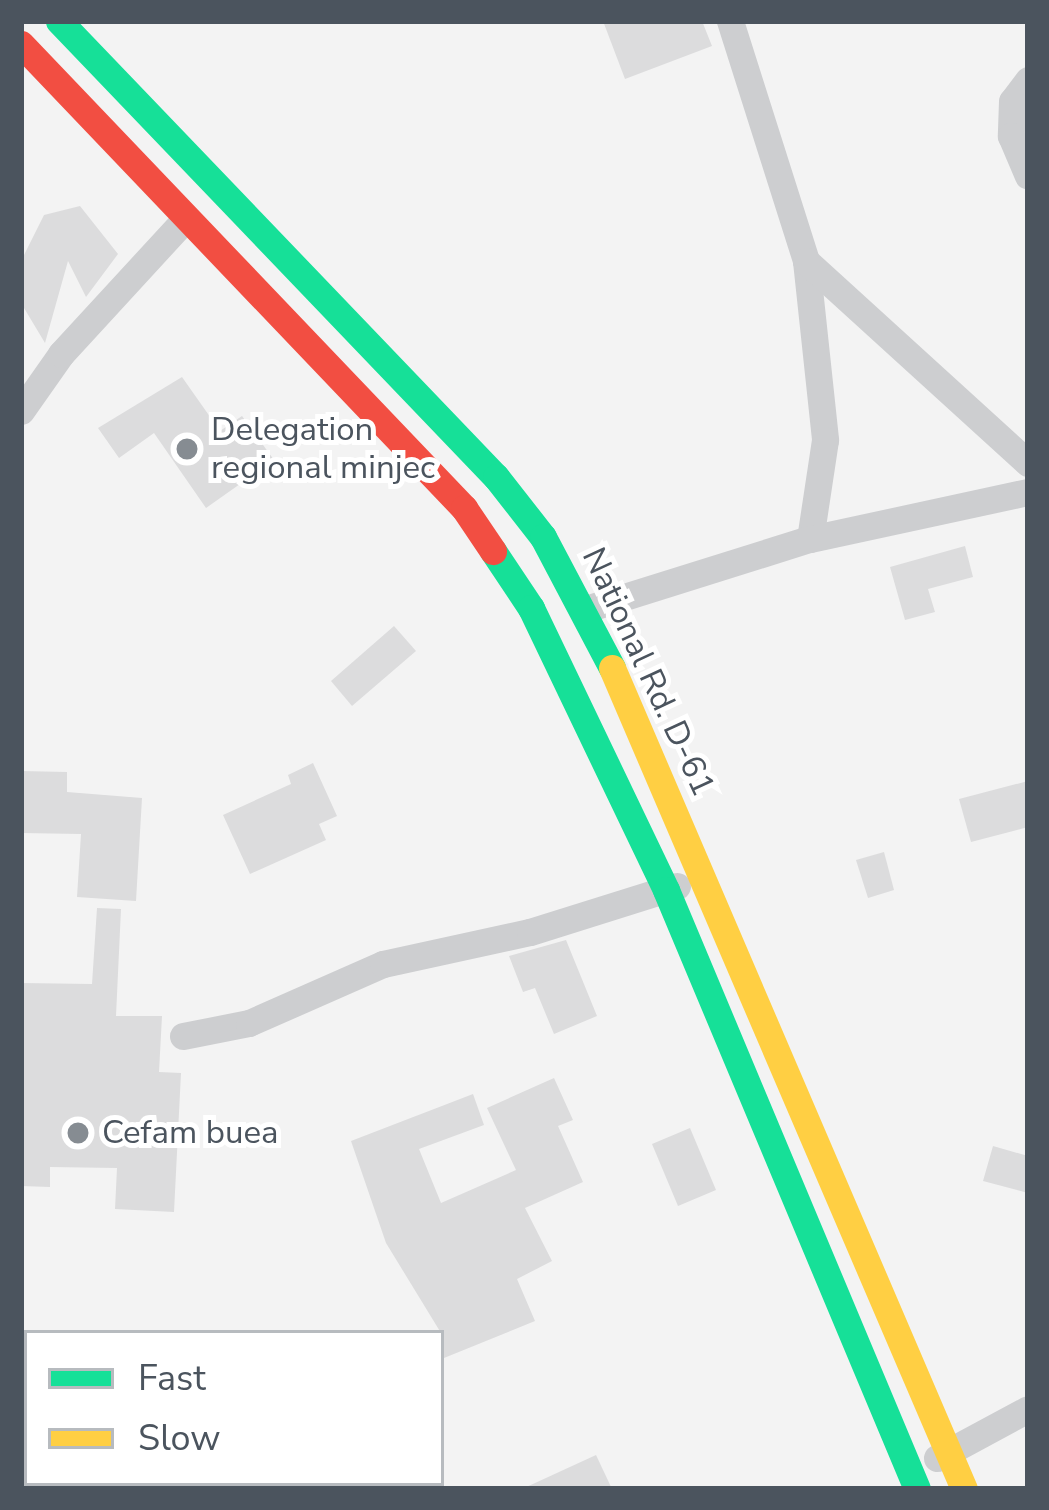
<!DOCTYPE html>
<style>
body{margin:0}
#map{position:relative;width:1049px;height:1510px;overflow:hidden;background:#f3f3f3;font-family:"Nunito Sans",sans-serif}
div>[style]{position:absolute}
.building>*{inset:0;background:#dcdcdd}
.street>*{height:27px;margin:-13.5px;padding:0 13.5px;transform-origin:13.5px;border-radius:13.5px;background:#cdced0}
.fast>*{height:27px;margin:-13.5px;padding:0 13.5px;transform-origin:13.5px;border-radius:13.5px;background:#16e098}
.slow>*{height:27px;margin:-13.5px;padding:0 13.5px;transform-origin:13.5px;border-radius:13.5px;background:#ffcf43}
.jam>*{height:27px;margin:-13.5px;padding:0 13.5px;transform-origin:13.5px;border-radius:13.5px;background:#f24e42}
.dots>*{width:33px;height:33px;translate:-50% -50%;box-sizing:border-box;border:6px solid #fff;border-radius:50%}
span{translate:-50% -50%;white-space:nowrap;text-align:center;line-height:1.15;-webkit-text-stroke:10px #fff;paint-order:stroke}
.poi-label{font-size:33px;color:#4b545e}
.left{translate:0 -50%;text-align:left}
.street-label{font-size:33px;color:#4b545e}
.frame{position:absolute;inset:0;border:24px solid #4b545e;pointer-events:none}
.legend{position:absolute;left:24px;top:1330px;width:420px;height:156px;box-sizing:border-box;background:#fff;border:3px solid #b7bbbf;margin:0;padding:15px 21px;list-style:none;font-size:36px;color:#4b545e}
.legend li{display:flex;align-items:center;gap:24px;height:60px}
.legend b{width:60px;border:3px solid #b7bbbf}
</style>
<div id="map">
<div class="building">
<i style="clip-path:polygon(603px 21px,702px 21px,712px 46px,625px 79px)"></i>
<i style="clip-path:polygon(80px 206px,118px 254px,86px 297px,68px 261px,45px 343px,21px 303px,21px 261px,44px 215px)"></i>
<i style="clip-path:polygon(182px 377px,220px 431px,242px 416px,274px 460px,206px 508px,154px 433px,119px 458px,98px 428px)"></i>
<i style="clip-path:polygon(965px 546px,973px 577px,928px 589px,935px 612px,905px 620px,890px 567px)"></i>
<i style="clip-path:polygon(394px 626px,416px 651px,352px 706px,331px 681px)"></i>
<i style="clip-path:polygon(313px 763px,337px 816px,319px 824px,326px 840px,250px 874px,223px 815px,291px 784px,288px 775px)"></i>
<i style="clip-path:polygon(21px 771px,67px 772px,67px 792px,142px 798px,136px 901px,77px 897px,81px 834px,21px 833px)"></i>
<i style="clip-path:polygon(1028px 781px,1028px 827px,971px 842px,959px 799px)"></i>
<i style="clip-path:polygon(884px 852px,894px 890px,868px 898px,856px 860px)"></i>
<i style="clip-path:polygon(97px 908px,121px 909px,116px 1016px,162px 1016px,159px 1072px,181px 1073px,174px 1212px,115px 1209px,117px 1168px,50px 1167px,50px 1187px,21px 1186px,21px 983px,92px 984px)"></i>
<i style="clip-path:polygon(566px 940px,597px 1016px,554px 1034px,535px 988px,523px 992px,509px 956px)"></i>
<i style="clip-path:polygon(554px 1078px,573px 1120px,558px 1126px,583px 1182px,525px 1208px,552px 1261px,517px 1279px,535px 1321px,444px 1358px,441px 1333px,386px 1243px,351px 1141px,473px 1094px,484px 1125px,419px 1149px,441px 1203px,516px 1170px,487px 1108px)"></i>
<i style="clip-path:polygon(690px 1128px,716px 1190px,678px 1206px,652px 1144px)"></i>
<i style="clip-path:polygon(993px 1146px,1028px 1156px,1028px 1193px,983px 1181px)"></i>
<i style="clip-path:polygon(596px 1455px,612px 1489px,522px 1489px)"></i>
</div>
<div class="street">
<i style="left:730px;top:21px;width:252px;rotate:72.4deg"></i>
<i style="left:806px;top:261px;width:180px;rotate:83.9deg"></i>
<i style="left:825px;top:440px;width:100px;rotate:98.6deg"></i>
<i style="left:1028px;top:80px;width:26px;rotate:127deg"></i>
<i style="left:1012px;top:101px;width:35px;rotate:92deg"></i>
<i style="left:1011px;top:136px;width:43px;rotate:67deg"></i>
<i style="left:806px;top:261px;width:300px;rotate:42.3deg"></i>
<i style="left:21px;top:411px;width:70px;rotate:-54.9deg"></i>
<i style="left:61px;top:354px;width:183px;rotate:-47.4deg"></i>
<i style="left:586px;top:609px;width:235px;rotate:-17.4deg"></i>
<i style="left:810px;top:539px;width:223px;rotate:-12.2deg"></i>
<i style="left:183px;top:1036px;width:67px;rotate:-11.1deg"></i>
<i style="left:249px;top:1023px;width:146px;rotate:-23.8deg"></i>
<i style="left:383px;top:964px;width:150px;rotate:-12.3deg"></i>
<i style="left:530px;top:932px;width:154px;rotate:-17.4deg"></i>
<i style="left:937px;top:1458px;width:103px;rotate:-28.3deg"></i>
</div>
<div class="fast">
<i style="left:59px;top:21px;width:632px;rotate:46.22deg"></i>
<i style="left:496px;top:477px;width:76px;rotate:51.9deg"></i>
<i style="left:543px;top:537px;width:148px;rotate:62.2deg"></i>
<i style="left:493px;top:551px;width:69px;rotate:56.3deg"></i>
<i style="left:531px;top:608px;width:313px;rotate:64.4deg"></i>
<i style="left:666px;top:890px;width:649px;rotate:67.26deg"></i>
</div>
<div class="slow">
<i style="left:612px;top:668px;width:893px;rotate:66.79deg"></i>
</div>
<div class="jam">
<i style="left:21px;top:44px;width:642px;rotate:46.33deg"></i>
<i style="left:464px;top:508px;width:52px;rotate:56deg"></i>
</div>
<div class="dots">
<i style="left:187px;top:449px;background:#868c92"></i>
<i style="left:78px;top:1133px;background:#868c92"></i>
</div>
<div class="poi-label">
<span class="left" style="left:211px;top:449px">Delegation<br>regional minjec</span>
<span class="left" style="left:102px;top:1133px">Cefam buea</span>
</div>
<div class="street-label">
<span style="left:648px;top:672px;rotate:65deg">National Rd. D-61</span>
</div>
<div class="frame"></div>
<ul class="legend">
<li><b style="height:15px;background:#16e098"></b>Fast</li>
<li><b style="height:15px;background:#ffcf43"></b>Slow</li>
</ul>
</div>
